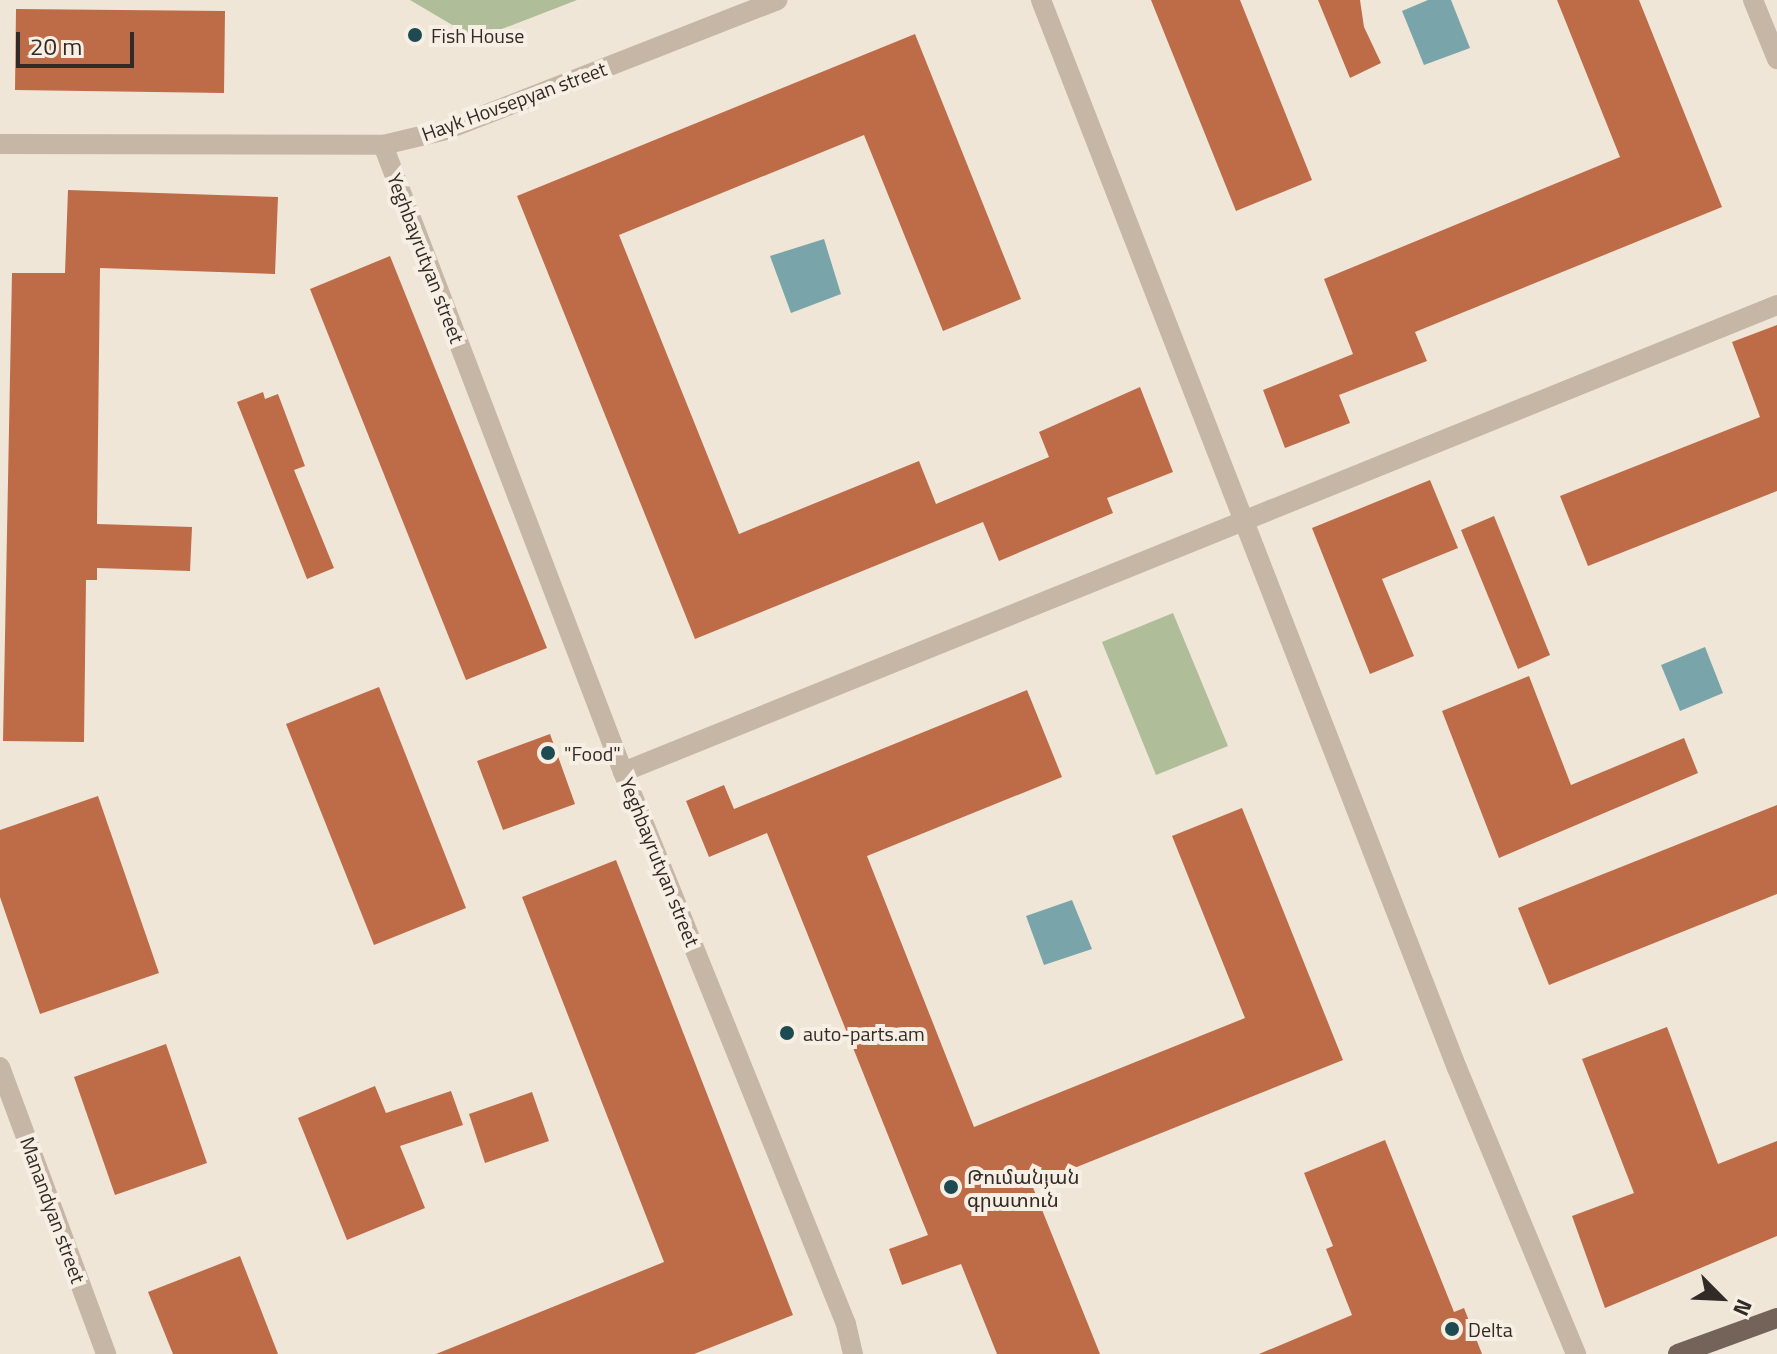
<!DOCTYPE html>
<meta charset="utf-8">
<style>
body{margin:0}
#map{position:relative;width:1777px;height:1354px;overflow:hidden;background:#efe6d8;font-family:"Titillium Web","Noto Sans Armenian",sans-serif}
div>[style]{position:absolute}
.green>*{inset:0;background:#afbd99}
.water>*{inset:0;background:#79a5aa}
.building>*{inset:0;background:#be6b47}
.minor>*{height:20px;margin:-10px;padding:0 10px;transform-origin:10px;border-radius:10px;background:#c6b6a5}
.tertiary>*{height:20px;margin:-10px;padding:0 10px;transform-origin:10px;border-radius:10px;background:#c6b6a5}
.primary>*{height:20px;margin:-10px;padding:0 10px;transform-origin:10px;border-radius:10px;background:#736358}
.dots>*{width:22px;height:22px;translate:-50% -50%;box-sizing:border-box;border:4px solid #f7efe4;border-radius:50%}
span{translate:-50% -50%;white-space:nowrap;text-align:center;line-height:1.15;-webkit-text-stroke:8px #f7efe4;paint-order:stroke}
.poi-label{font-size:20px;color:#322a26}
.left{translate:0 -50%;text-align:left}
.street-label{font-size:20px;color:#322a26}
.north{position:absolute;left:1681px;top:1258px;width:80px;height:80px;-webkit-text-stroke:6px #f7efe4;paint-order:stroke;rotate:114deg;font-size:22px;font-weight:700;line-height:32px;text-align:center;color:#322a26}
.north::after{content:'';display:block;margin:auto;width:28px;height:36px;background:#322a26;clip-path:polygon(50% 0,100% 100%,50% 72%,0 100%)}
.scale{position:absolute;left:16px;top:32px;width:118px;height:36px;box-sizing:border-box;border:4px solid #322a26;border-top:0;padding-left:10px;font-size:24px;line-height:28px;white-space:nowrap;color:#322a26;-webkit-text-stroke:6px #f7efe4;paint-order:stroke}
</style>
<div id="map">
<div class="green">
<i style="clip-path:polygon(410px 0,577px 0,476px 39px)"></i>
<i style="clip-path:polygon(1173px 613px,1228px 746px,1156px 775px,1102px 642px)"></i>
</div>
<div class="water">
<i style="clip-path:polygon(1428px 0,1451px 0,1470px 48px,1424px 65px,1402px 11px)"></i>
<i style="clip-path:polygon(824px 239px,841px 294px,791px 313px,770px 256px)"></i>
<i style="clip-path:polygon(1705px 647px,1723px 693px,1680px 711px,1661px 665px)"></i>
<i style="clip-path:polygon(1072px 900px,1092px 949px,1044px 965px,1026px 916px)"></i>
</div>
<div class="building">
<i style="clip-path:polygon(1151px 0,1240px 0,1312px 180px,1236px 211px)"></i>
<i style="clip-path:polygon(1318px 0,1360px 0,1364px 27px,1381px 63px,1350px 78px)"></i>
<i style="clip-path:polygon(1557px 0,1639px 0,1722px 207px,1415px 332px,1427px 361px,1339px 395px,1350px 423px,1285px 448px,1263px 390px,1353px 354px,1324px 279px,1620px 157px)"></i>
<i style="clip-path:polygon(16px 9px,225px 11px,224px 93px,15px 90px)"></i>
<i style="clip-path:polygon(915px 34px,1021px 299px,943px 331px,864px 135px,619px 235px,739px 534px,919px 461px,936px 504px,1049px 457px,1039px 432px,1140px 387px,1173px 472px,1107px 498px,1113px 513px,999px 561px,983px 522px,695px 639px,517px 196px)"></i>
<i style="clip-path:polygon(68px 190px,278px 197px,275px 274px,100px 268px,97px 524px,192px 527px,190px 571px,97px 568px,97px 580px,86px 580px,84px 742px,3px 741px,12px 273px,65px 273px)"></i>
<i style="clip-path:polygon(390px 256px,547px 648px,466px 680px,310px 289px)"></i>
<i style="clip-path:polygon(1777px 325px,1777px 491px,1588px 566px,1560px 496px,1760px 417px,1732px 342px)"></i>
<i style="clip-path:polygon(263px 392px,265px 399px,278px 394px,305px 466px,294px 470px,334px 568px,307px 579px,237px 402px)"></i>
<i style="clip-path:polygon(1430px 480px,1458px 548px,1382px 579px,1414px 656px,1370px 674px,1312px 528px)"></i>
<i style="clip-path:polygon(1494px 516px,1550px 655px,1518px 669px,1461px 530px)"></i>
<i style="clip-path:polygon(1529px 676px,1571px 785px,1684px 738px,1698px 773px,1499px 858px,1442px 711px)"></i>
<i style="clip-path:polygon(379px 687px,466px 908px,374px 945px,286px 724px)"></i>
<i style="clip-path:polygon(1027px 690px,1062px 777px,867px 856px,974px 1127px,1245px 1018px,1172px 836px,1242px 808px,1343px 1060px,1032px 1185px,1100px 1354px,997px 1354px,961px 1264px,902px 1285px,889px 1249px,928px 1235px,767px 833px,709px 857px,686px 801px,724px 785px,734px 809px)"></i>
<i style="clip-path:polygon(550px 734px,575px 804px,503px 830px,477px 761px)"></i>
<i style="clip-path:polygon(98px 796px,159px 973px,40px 1014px,0 897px,0 830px)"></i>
<i style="clip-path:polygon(1777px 805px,1777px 894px,1549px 985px,1518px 908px)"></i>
<i style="clip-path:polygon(616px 860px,793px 1315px,694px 1354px,436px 1354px,664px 1262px,522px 897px)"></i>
<i style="clip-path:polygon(1667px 1027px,1718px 1164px,1777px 1141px,1777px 1236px,1605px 1308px,1572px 1216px,1634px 1193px,1582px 1059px)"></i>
<i style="clip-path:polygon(166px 1044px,207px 1163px,115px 1195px,74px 1077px)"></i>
<i style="clip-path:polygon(375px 1086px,386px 1113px,451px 1091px,463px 1125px,400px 1146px,425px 1208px,347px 1240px,298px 1118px)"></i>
<i style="clip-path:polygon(532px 1092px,549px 1141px,485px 1163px,469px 1114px)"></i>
<i style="clip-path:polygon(1385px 1140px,1454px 1312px,1464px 1308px,1482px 1354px,1259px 1354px,1352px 1315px,1326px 1249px,1333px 1246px,1304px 1173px)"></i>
<i style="clip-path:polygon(240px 1256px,278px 1354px,173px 1354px,148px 1292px)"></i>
</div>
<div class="minor">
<i style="left:1041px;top:0;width:1146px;rotate:68.72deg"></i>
<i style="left:1457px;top:1068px;width:310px;rotate:67.4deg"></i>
<i style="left:623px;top:772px;width:1245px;rotate:-22.03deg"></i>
</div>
<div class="tertiary">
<i style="left:1753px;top:0;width:64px;rotate:67.9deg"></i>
<i style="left:0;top:144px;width:383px;rotate:0.1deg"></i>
<i style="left:383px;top:145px;width:65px;rotate:-13.4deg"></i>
<i style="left:446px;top:130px;width:356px;rotate:-21.4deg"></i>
<i style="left:383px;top:145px;width:671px;rotate:69.05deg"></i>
<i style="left:623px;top:772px;width:595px;rotate:68deg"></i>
<i style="left:846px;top:1324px;width:31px;rotate:77deg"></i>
<i style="left:0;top:1067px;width:306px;rotate:69.7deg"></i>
</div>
<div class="primary">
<i style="left:1678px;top:1354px;width:105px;rotate:-20deg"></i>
</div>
<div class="dots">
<i style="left:415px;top:35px;background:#1e4a51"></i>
<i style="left:548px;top:753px;background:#1e4a51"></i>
<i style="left:787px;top:1033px;background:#1e4a51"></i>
<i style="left:951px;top:1187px;background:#1e4a51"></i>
<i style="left:1452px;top:1329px;background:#1e4a51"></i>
</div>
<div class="poi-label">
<span class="left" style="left:431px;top:35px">Fish House</span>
<span class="left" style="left:564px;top:753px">"Food"</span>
<span class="left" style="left:803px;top:1033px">auto-parts.am</span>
<span class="left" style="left:967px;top:1188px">Թումանյան<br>գրատուն</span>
<span class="left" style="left:1468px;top:1329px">Delta</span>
</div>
<div class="street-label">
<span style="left:514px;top:101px;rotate:-20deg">Hayk Hovsepyan street</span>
<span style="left:426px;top:258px;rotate:69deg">Yeghbayrutyan street</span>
<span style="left:660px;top:862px;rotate:68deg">Yeghbayrutyan street</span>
<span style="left:53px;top:1210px;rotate:70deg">Manandyan street</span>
</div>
<div class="north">N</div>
<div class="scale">20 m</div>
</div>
